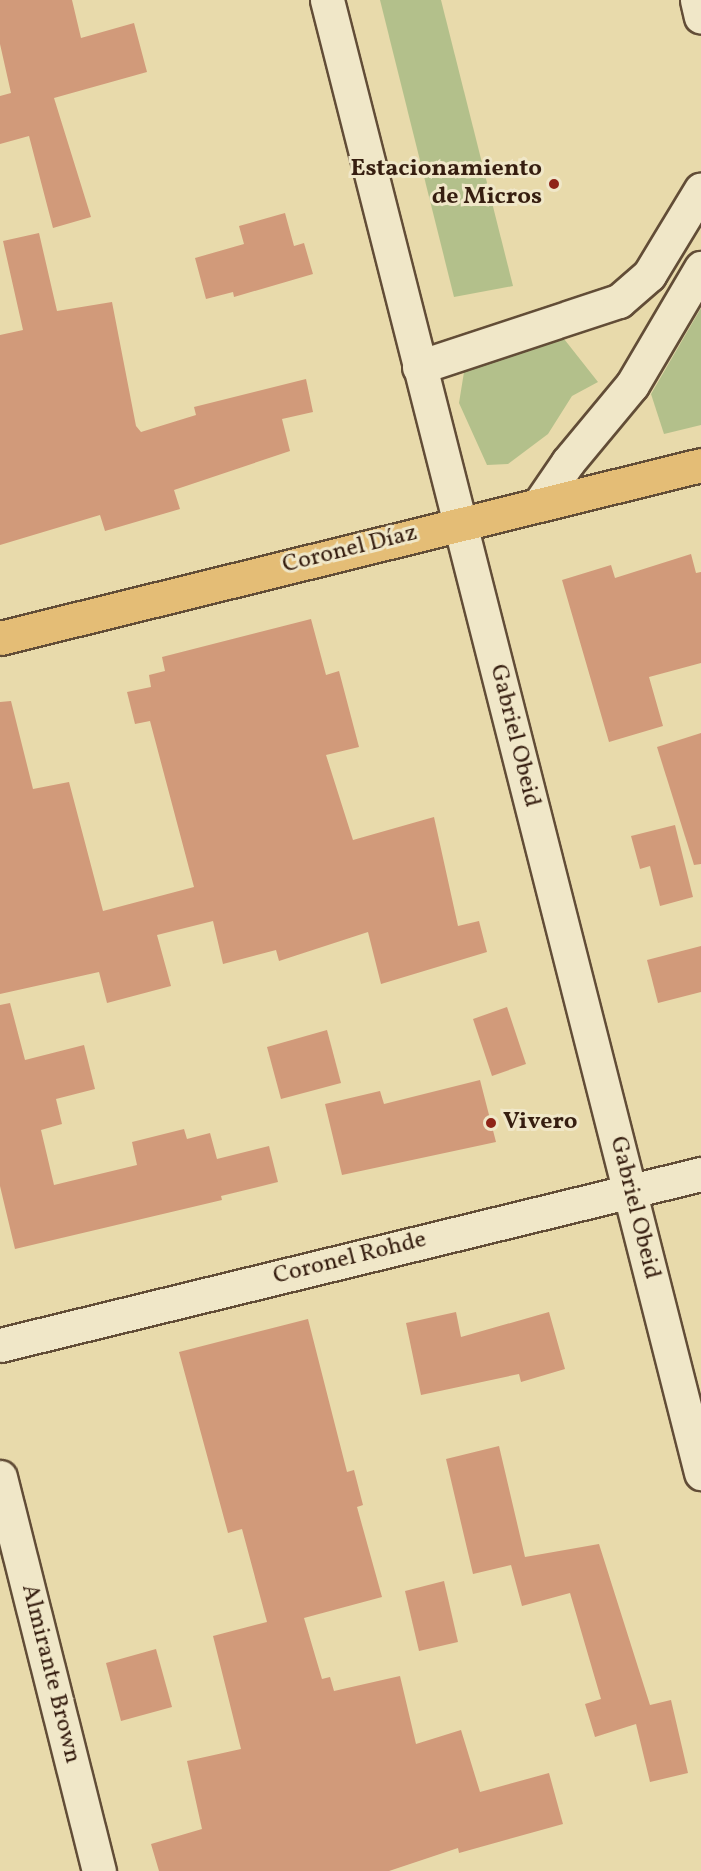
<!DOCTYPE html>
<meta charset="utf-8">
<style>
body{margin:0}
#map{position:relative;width:701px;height:1871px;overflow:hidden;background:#e8daab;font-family:Vollkorn,serif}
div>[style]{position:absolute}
.green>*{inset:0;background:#b3c08b}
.building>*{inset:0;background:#d19a7a}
.roads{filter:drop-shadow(2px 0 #624d37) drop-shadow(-2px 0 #624d37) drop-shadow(0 2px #624d37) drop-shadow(0 -2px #624d37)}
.minor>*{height:33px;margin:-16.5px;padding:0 16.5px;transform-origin:16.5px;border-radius:16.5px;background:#f0e7c8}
.major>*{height:33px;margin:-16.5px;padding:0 16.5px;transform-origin:16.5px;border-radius:16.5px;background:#e4bd76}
.dots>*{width:16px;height:16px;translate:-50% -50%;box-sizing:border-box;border:3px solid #f0e7c8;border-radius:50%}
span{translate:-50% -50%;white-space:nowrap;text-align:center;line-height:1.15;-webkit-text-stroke:6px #f0e7c8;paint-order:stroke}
.poi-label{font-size:24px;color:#361e10;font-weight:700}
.right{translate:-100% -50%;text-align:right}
.left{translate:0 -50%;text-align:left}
.street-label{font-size:24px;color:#361e10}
</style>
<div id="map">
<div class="green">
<i style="clip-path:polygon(380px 0,441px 0,513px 286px,454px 297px)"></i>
<i style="clip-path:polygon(701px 308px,701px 425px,664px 434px,651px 394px)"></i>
<i style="clip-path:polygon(557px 330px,598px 382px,572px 396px,548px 434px,508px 464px,487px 465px,459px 403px,464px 372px,490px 353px)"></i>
</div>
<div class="building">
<i style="clip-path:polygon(0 0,72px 0,81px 38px,134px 23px,147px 72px,54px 98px,91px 217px,53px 228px,29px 136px,0 144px,0 96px,11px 93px,0 44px)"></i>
<i style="clip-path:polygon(285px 213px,294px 246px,304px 243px,313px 274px,234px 297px,233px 292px,206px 299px,195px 258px,244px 244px,239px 226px)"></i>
<i style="clip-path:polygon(39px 233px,57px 311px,112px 302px,136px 426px,141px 432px,196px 415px,194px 407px,306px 379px,313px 412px,282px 419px,290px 451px,174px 490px,180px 509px,105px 531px,100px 515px,0 545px,0 335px,23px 330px,3px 241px)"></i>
<i style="clip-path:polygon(691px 554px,696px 573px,701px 572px,701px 663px,649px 677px,663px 726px,609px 742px,562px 580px,611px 565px,615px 578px)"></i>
<i style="clip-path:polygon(311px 619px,326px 675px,339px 671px,359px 747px,326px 755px,353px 840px,434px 817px,458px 926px,479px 921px,487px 952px,381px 984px,368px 932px,279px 961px,276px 950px,223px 964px,213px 921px,157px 935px,171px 986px,107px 1003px,99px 972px,0 994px,0 702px,11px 701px,33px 789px,69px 782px,103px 911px,194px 887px,150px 721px,135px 724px,127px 692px,151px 687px,149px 675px,165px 671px,162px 657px)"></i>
<i style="clip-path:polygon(701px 733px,701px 864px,694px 865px,657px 747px)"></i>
<i style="clip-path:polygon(675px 825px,693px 897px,660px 906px,650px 866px,640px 869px,631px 836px)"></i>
<i style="clip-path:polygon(701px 946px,701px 992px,658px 1003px,647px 960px)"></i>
<i style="clip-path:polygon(10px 1003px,25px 1060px,84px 1045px,95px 1089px,56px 1099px,62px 1124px,41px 1130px,54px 1185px,137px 1165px,132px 1142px,184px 1129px,187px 1139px,210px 1133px,217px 1159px,269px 1146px,278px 1182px,221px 1196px,222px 1200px,15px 1249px,0 1186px,0 1005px)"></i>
<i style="clip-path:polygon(507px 1007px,526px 1064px,492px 1076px,473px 1019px)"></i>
<i style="clip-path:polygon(327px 1030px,341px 1083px,281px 1099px,267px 1047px)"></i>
<i style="clip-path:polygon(480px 1080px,496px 1142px,342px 1175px,325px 1104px,380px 1091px,384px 1104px)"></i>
<i style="clip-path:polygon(456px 1312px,461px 1337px,549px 1312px,565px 1369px,521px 1382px,519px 1374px,421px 1395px,406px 1323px)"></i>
<i style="clip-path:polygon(308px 1319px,347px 1472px,354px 1470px,363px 1505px,357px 1507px,382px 1597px,304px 1618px,322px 1679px,330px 1677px,334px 1691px,400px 1676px,416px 1744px,461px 1730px,480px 1792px,549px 1773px,563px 1824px,459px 1853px,458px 1848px,389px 1871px,159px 1871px,151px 1844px,202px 1829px,187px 1761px,241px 1749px,213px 1636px,267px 1622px,242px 1529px,228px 1533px,179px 1352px)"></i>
<i style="clip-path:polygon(499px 1446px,525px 1557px,599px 1544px,650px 1705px,671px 1700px,688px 1773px,650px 1782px,636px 1724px,595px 1737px,585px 1704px,601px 1699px,570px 1593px,522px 1606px,511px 1565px,473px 1574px,446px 1459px)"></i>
<i style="clip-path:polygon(444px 1581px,458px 1642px,419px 1651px,405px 1591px)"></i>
<i style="clip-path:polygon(156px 1649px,172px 1707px,121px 1721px,106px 1663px)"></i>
</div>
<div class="roads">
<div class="minor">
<i style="left:327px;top:0;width:1520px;rotate:75.75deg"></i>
<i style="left:697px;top:0;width:17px;rotate:77deg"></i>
<i style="left:419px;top:367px;width:211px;rotate:-18.3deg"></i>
<i style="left:619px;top:301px;width:40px;rotate:-41deg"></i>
<i style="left:649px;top:275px;width:100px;rotate:-58.8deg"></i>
<i style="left:540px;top:503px;width:50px;rotate:-55.7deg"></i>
<i style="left:568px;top:462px;width:100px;rotate:-50.3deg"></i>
<i style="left:632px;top:385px;width:136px;rotate:-59.5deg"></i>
<i style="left:0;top:1345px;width:722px;rotate:-13.71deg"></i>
<i style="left:0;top:1477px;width:406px;rotate:75.9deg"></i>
</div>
<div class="major">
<i style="left:0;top:638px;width:722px;rotate:-13.86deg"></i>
</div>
</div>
<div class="dots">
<i style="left:554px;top:184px;background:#8f2418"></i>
<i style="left:491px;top:1123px;background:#8f2418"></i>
</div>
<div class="poi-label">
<span class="right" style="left:542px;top:184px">Estacionamiento<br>de Micros</span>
<span class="left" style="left:503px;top:1123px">Vivero</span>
</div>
<div class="street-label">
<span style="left:350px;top:550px;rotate:-14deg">Coronel Díaz</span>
<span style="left:514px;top:736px;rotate:76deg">Gabriel Obeid</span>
<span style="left:634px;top:1208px;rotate:76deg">Gabriel Obeid</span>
<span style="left:350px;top:1259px;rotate:-14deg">Coronel Rohde</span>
<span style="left:50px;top:1674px;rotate:76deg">Almirante Brown</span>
</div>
</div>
